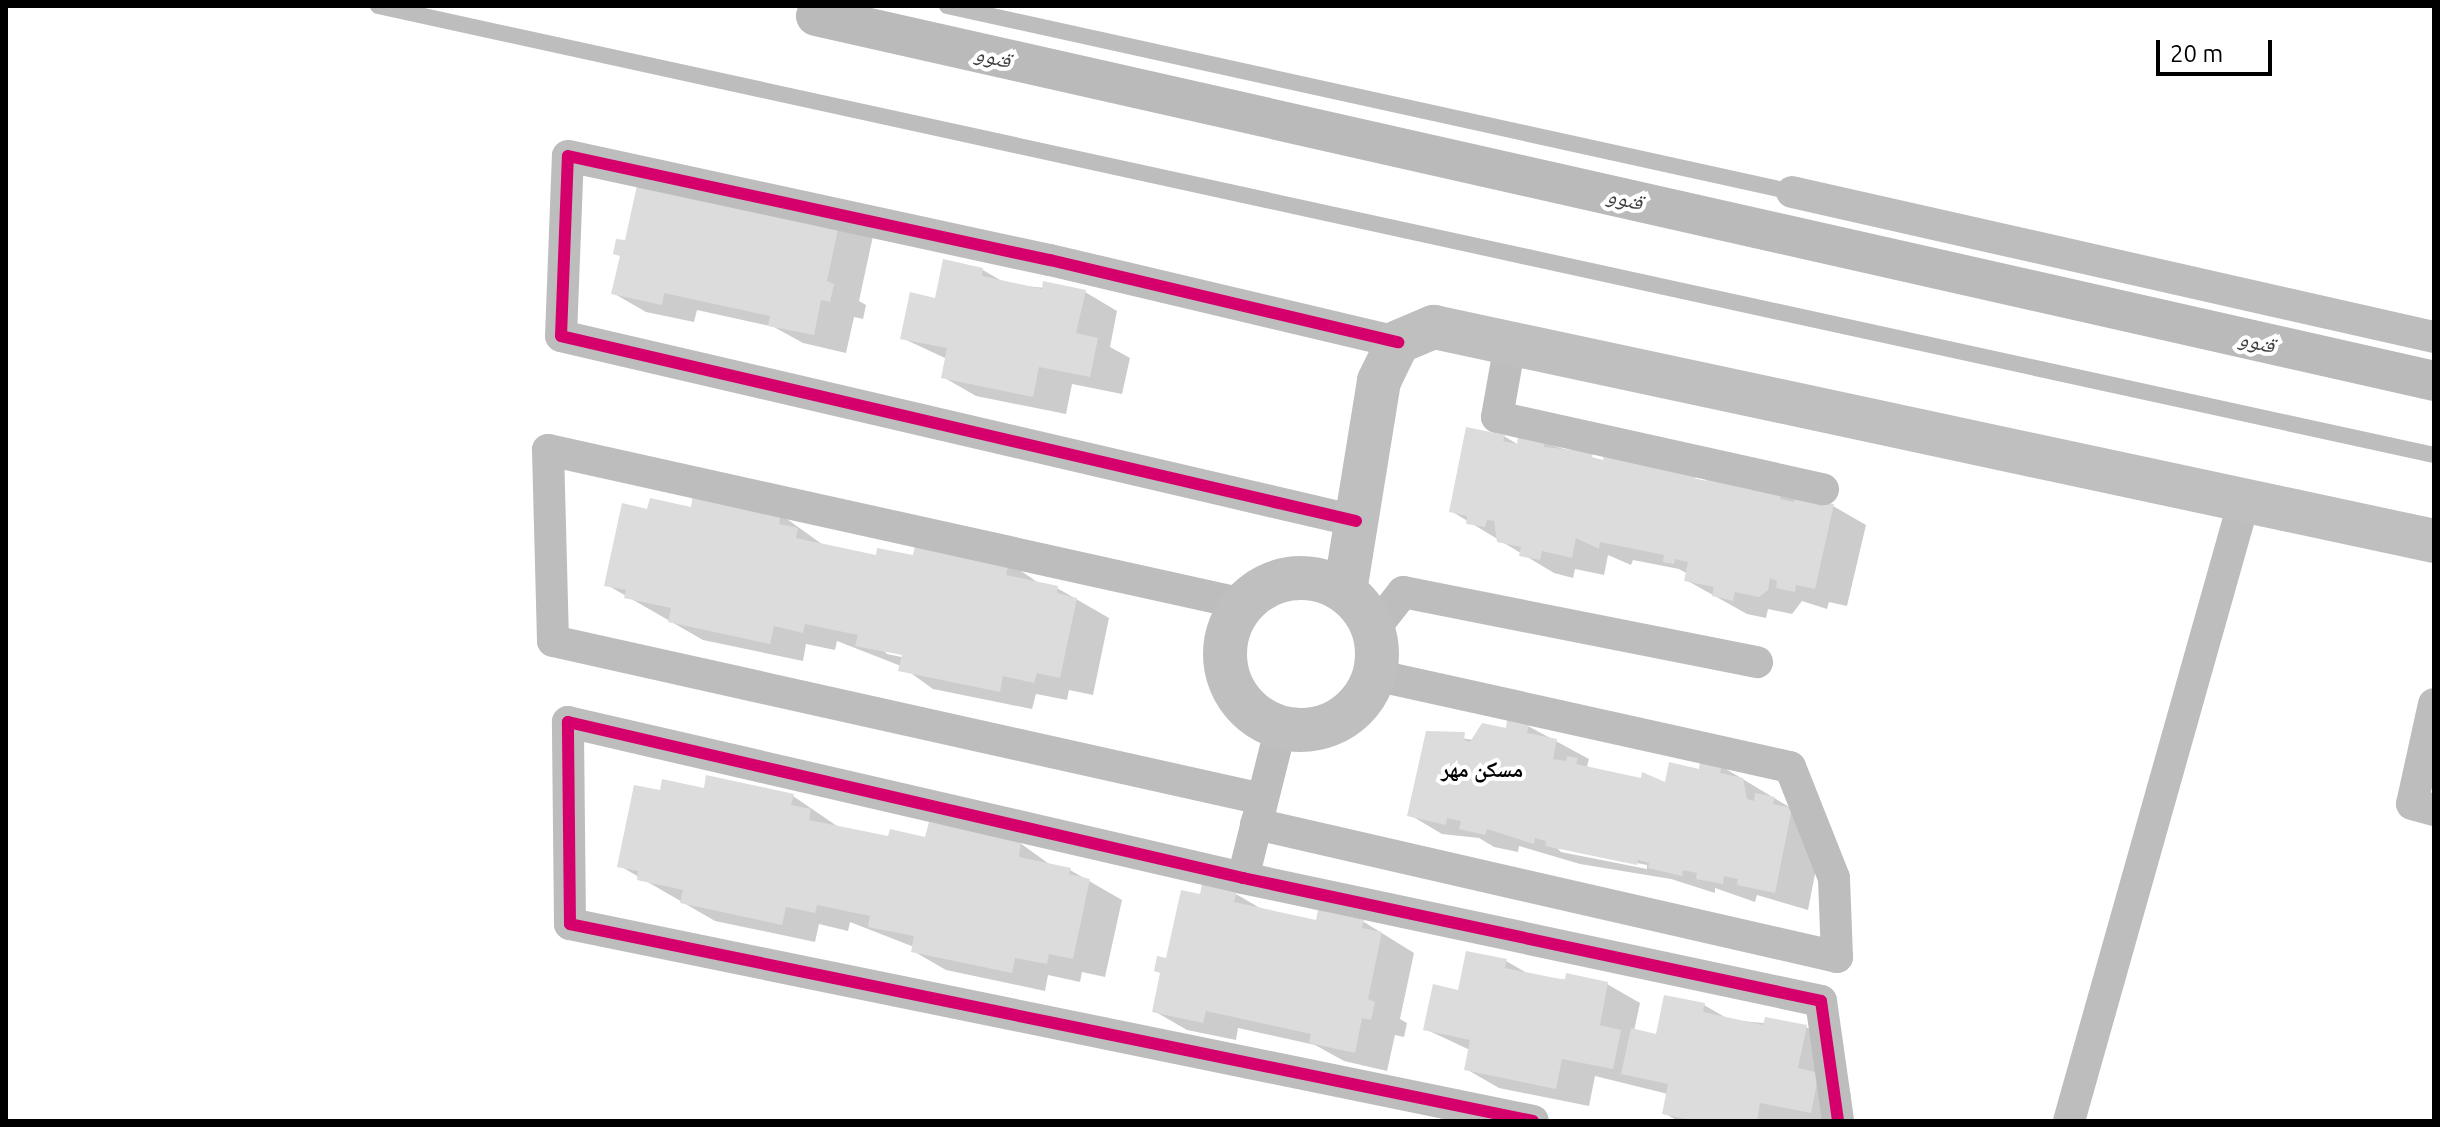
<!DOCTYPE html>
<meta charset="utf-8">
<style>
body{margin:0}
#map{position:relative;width:2440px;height:1127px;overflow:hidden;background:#fff;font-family:Ubuntu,"Noto Naskh Arabic",sans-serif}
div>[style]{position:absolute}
.shadow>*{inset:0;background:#0003}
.canal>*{height:40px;margin:-20px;padding:0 20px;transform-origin:20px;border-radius:20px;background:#bababa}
.building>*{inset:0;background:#dcdcdc}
.lane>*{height:16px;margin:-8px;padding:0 8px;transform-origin:8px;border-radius:8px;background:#bdbdbd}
.street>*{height:32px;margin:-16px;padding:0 16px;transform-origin:16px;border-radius:16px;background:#bdbdbd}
.secondary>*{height:44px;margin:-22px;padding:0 22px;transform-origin:22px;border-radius:22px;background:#bfbfbf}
.secondary>.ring{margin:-22px;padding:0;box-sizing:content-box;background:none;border:44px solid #bfbfbf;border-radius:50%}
.cycleway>*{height:12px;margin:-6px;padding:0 6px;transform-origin:6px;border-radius:6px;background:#d6006c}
span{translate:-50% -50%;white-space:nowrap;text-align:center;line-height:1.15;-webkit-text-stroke:8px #fff;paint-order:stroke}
.water-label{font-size:22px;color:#3e3e3e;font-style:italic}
.neighbourhood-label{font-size:22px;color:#000;font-weight:700}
.frame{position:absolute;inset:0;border:8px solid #000;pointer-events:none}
.scale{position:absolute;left:2156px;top:40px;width:116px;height:36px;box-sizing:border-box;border:4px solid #000;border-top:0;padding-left:10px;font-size:24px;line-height:28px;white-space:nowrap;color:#000;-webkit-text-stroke:6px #fff;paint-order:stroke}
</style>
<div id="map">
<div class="shadow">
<i style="clip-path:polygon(641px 175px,873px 236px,859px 301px,866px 305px,863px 319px,854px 317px,846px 353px,803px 343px,774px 327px,697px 310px,694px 322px,646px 312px,613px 293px)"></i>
<i style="clip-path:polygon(983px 270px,1007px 284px,1085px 292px,1117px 311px,1110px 347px,1130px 358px,1122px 394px,1072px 384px,1066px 414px,976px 396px,943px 377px,947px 359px,902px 338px,936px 300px)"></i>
<i style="clip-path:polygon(1504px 436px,1517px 444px,1544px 443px,1605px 461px,1833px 506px,1866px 525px,1847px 606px,1829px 602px,1827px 609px,1802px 601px,1792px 614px,1768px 609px,1766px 618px,1747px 614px,1686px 580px,1688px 574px,1679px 569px,1633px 560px,1631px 565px,1608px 555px,1604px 575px,1575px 569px,1573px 578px,1554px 573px,1451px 511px)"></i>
<i style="clip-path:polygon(evenodd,692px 509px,780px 514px,826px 547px,877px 558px,1008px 562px,1040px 584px,1057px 588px,1109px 618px,1093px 695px,1069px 690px,1067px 700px,1036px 694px,1032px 709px,933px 689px,901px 666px,837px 641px,835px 650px,806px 644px,803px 661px,703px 640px,607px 585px,649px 511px,692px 509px,882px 649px,912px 656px,911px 659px,887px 654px,882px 649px)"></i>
<i style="clip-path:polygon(evenodd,1528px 726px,1589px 759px,1587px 766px,1595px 770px,1666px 785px,1721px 766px,1824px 828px,1808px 910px,1757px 895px,1755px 902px,1715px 888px,1715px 893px,1671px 879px,1580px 864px,1519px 846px,1518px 852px,1494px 847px,1479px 838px,1442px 834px,1410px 815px,1427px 733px,1474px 740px,1528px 726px,1556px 847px,1647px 865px,1647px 869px,1561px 852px,1556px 847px)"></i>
<i style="clip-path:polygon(705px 790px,793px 796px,840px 828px,890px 838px,1020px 843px,1052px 866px,1070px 870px,1122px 900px,1105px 977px,1082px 972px,1080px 982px,1048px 975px,1045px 991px,946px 970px,913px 951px,914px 947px,850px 922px,848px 931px,819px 924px,815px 942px,715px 921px,620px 866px,662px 793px)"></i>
<i style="clip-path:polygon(1236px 894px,1265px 911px,1318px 923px,1320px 913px,1364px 922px,1414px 953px,1400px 1019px,1407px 1023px,1404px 1037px,1395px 1035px,1387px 1071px,1344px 1061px,1315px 1045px,1238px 1028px,1236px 1040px,1187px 1030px,1154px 1011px,1162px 974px,1201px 897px)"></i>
<i style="clip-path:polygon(1506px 961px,1532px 976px,1607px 984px,1640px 1003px,1634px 1031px,1657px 1036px,1704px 1005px,1730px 1020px,1806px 1027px,1839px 1046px,1831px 1082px,1851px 1094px,1845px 1121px,1678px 1121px,1664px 1113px,1668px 1094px,1595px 1076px,1589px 1106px,1499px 1088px,1466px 1069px,1470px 1050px,1425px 1029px,1459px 992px)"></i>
</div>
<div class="canal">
<i style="left:816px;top:16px;width:1659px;rotate:12.71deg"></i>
</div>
<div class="building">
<i style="clip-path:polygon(640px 172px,841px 215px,827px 281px,834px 284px,830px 302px,821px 300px,814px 335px,768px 326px,770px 316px,664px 293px,662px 305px,611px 294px,620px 256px,613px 254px,616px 239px,625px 240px)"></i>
<i style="clip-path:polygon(943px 259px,983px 268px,982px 276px,1042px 289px,1043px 281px,1086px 290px,1076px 333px,1098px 338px,1090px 377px,1039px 367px,1033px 397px,941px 378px,947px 348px,900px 339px,910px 292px,935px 298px)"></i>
<i style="clip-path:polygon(1466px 427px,1505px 435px,1503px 441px,1517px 444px,1518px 436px,1545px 441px,1544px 447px,1593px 452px,1592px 458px,1603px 460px,1604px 455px,1696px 474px,1695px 479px,1706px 481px,1707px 476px,1754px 491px,1756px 485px,1782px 491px,1780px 499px,1794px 502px,1795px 496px,1834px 504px,1815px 589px,1796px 585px,1795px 592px,1776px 588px,1777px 581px,1770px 578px,1768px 590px,1759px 597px,1735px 592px,1733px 601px,1712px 596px,1714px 587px,1684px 581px,1688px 562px,1675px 559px,1674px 564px,1663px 562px,1664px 555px,1600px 542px,1599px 549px,1576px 538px,1572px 558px,1542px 551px,1540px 560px,1519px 556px,1521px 547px,1497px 542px,1494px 521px,1487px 520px,1485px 527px,1466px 524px,1467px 516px,1449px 512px)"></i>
<i style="clip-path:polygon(693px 494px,781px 512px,779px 524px,798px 528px,796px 538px,876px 555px,877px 548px,913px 555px,916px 540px,1009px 560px,1006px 575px,1058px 586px,1057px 593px,1077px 598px,1060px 678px,1037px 673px,1034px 683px,1003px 676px,1000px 692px,898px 671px,902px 655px,855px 646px,858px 635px,805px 624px,803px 633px,774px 626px,770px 644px,668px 622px,671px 608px,624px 598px,626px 590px,604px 586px,622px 503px,647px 509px,650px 498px,691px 507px)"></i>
<i style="clip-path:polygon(1507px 720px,1529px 724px,1527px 733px,1557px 739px,1553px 759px,1566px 761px,1567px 756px,1578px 758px,1576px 764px,1641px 778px,1642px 772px,1665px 782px,1669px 762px,1699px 769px,1700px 760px,1722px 765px,1720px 773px,1743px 778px,1747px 799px,1754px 801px,1755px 793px,1775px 797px,1773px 804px,1792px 808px,1775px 893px,1737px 885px,1738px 879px,1724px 876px,1723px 884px,1696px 879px,1697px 873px,1683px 870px,1682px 876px,1648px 868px,1649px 863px,1638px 860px,1637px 865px,1545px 846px,1546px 841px,1535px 838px,1534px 844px,1487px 829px,1485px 835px,1459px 829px,1461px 821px,1447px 818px,1446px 825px,1407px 816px,1426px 731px,1465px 732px,1464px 740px,1470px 742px,1482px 723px,1506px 728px)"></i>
<i style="clip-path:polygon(706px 775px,794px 794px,791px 805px,811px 809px,809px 820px,888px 836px,890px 829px,925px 837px,929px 822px,1021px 841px,1019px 857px,1071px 868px,1069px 874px,1090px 879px,1073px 959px,1049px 954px,1047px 964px,1015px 958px,1012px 973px,911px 952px,914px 936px,868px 927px,870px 916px,817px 905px,815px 913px,786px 907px,782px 925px,680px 903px,683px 890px,637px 880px,638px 871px,617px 867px,634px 785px,660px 790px,662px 779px,704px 788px)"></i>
<i style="clip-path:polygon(1202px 884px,1237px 892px,1234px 902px,1316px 920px,1318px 910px,1364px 920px,1362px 928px,1382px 932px,1368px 999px,1375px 1002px,1371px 1020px,1362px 1018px,1355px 1053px,1309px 1043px,1311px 1034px,1206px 1011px,1203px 1023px,1152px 1012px,1160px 973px,1154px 971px,1157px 956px,1166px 958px,1181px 890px,1200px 894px)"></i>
<i style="clip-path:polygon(1466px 951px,1507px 959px,1505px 968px,1565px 980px,1566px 973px,1608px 982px,1600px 1025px,1621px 1030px,1613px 1069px,1562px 1059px,1556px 1089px,1464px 1070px,1470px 1040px,1423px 1030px,1433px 984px,1458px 990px)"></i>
<i style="clip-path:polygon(1664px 995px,1705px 1003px,1703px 1012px,1763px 1025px,1765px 1017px,1807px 1025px,1798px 1068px,1819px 1073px,1811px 1113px,1760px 1103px,1757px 1121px,1696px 1121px,1662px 1114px,1668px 1084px,1621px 1074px,1631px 1028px,1656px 1034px)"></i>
</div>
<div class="lane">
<i style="left:378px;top:6px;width:2104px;rotate:12.32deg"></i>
<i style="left:947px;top:6px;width:865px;rotate:12.41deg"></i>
</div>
<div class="street">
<i style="left:1792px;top:192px;width:658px;rotate:12.73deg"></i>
<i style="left:1510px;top:344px;width:74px;rotate:100.1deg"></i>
<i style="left:1497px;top:417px;width:334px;rotate:12.5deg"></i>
<i style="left:1356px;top:521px;width:816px;rotate:-166.9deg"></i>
<i style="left:561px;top:336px;width:180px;rotate:-87.8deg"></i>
<i style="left:568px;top:156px;width:493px;rotate:12.2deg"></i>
<i style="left:1050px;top:260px;width:358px;rotate:13.3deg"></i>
<i style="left:1244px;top:604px;width:713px;rotate:-167.52deg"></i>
<i style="left:548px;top:450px;width:191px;rotate:88.5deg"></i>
<i style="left:553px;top:641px;width:726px;rotate:12.56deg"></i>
<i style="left:1374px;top:629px;width:47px;rotate:-51.9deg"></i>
<i style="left:1403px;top:592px;width:361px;rotate:11.2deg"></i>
<i style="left:2434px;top:704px;width:102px;rotate:102.4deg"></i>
<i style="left:2412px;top:804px;width:23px;rotate:15deg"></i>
<i style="left:1256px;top:824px;width:596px;rotate:12.89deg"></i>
<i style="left:1837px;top:957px;width:79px;rotate:-92.2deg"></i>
<i style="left:1834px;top:878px;width:119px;rotate:-111.6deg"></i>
<i style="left:1790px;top:767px;width:425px;rotate:-167.5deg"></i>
<i style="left:1243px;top:878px;width:156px;rotate:-75.9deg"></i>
<i style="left:1533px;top:1121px;width:983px;rotate:-168.44deg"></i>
<i style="left:570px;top:924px;width:202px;rotate:-90.6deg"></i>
<i style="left:568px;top:722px;width:693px;rotate:13.01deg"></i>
<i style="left:1243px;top:878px;width:591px;rotate:12.01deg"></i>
<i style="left:1821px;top:1001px;width:121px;rotate:81.9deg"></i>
<i style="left:2069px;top:1121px;width:644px;rotate:-74.24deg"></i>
</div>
<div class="secondary">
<i class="ring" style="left:1225px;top:578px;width:108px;height:108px"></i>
<i style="left:1345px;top:591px;width:213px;rotate:-80.8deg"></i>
<i style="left:1379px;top:381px;width:43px;rotate:-64deg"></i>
<i style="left:1398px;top:342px;width:39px;rotate:-23deg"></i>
<i style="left:1434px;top:327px;width:1023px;rotate:12.08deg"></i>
</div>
<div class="cycleway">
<i style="left:1356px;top:521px;width:816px;rotate:-166.9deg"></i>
<i style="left:561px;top:336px;width:180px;rotate:-87.8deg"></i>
<i style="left:568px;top:156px;width:493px;rotate:12.2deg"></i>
<i style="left:1050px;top:260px;width:358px;rotate:13.3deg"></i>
<i style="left:1533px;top:1121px;width:983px;rotate:-168.44deg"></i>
<i style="left:570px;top:924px;width:202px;rotate:-90.6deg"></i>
<i style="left:568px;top:722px;width:693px;rotate:13.01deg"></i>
<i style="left:1243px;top:878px;width:591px;rotate:12.01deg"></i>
<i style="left:1821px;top:1001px;width:121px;rotate:81.9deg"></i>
</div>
<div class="water-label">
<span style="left:993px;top:56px;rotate:13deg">قنوو</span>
<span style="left:1625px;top:198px;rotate:13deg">قنوو</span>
<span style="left:2257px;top:341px;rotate:13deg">قنوو</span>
</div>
<div class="neighbourhood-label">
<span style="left:1482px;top:769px">مسکن مهر</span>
</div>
<div class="frame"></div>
<div class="scale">20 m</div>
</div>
